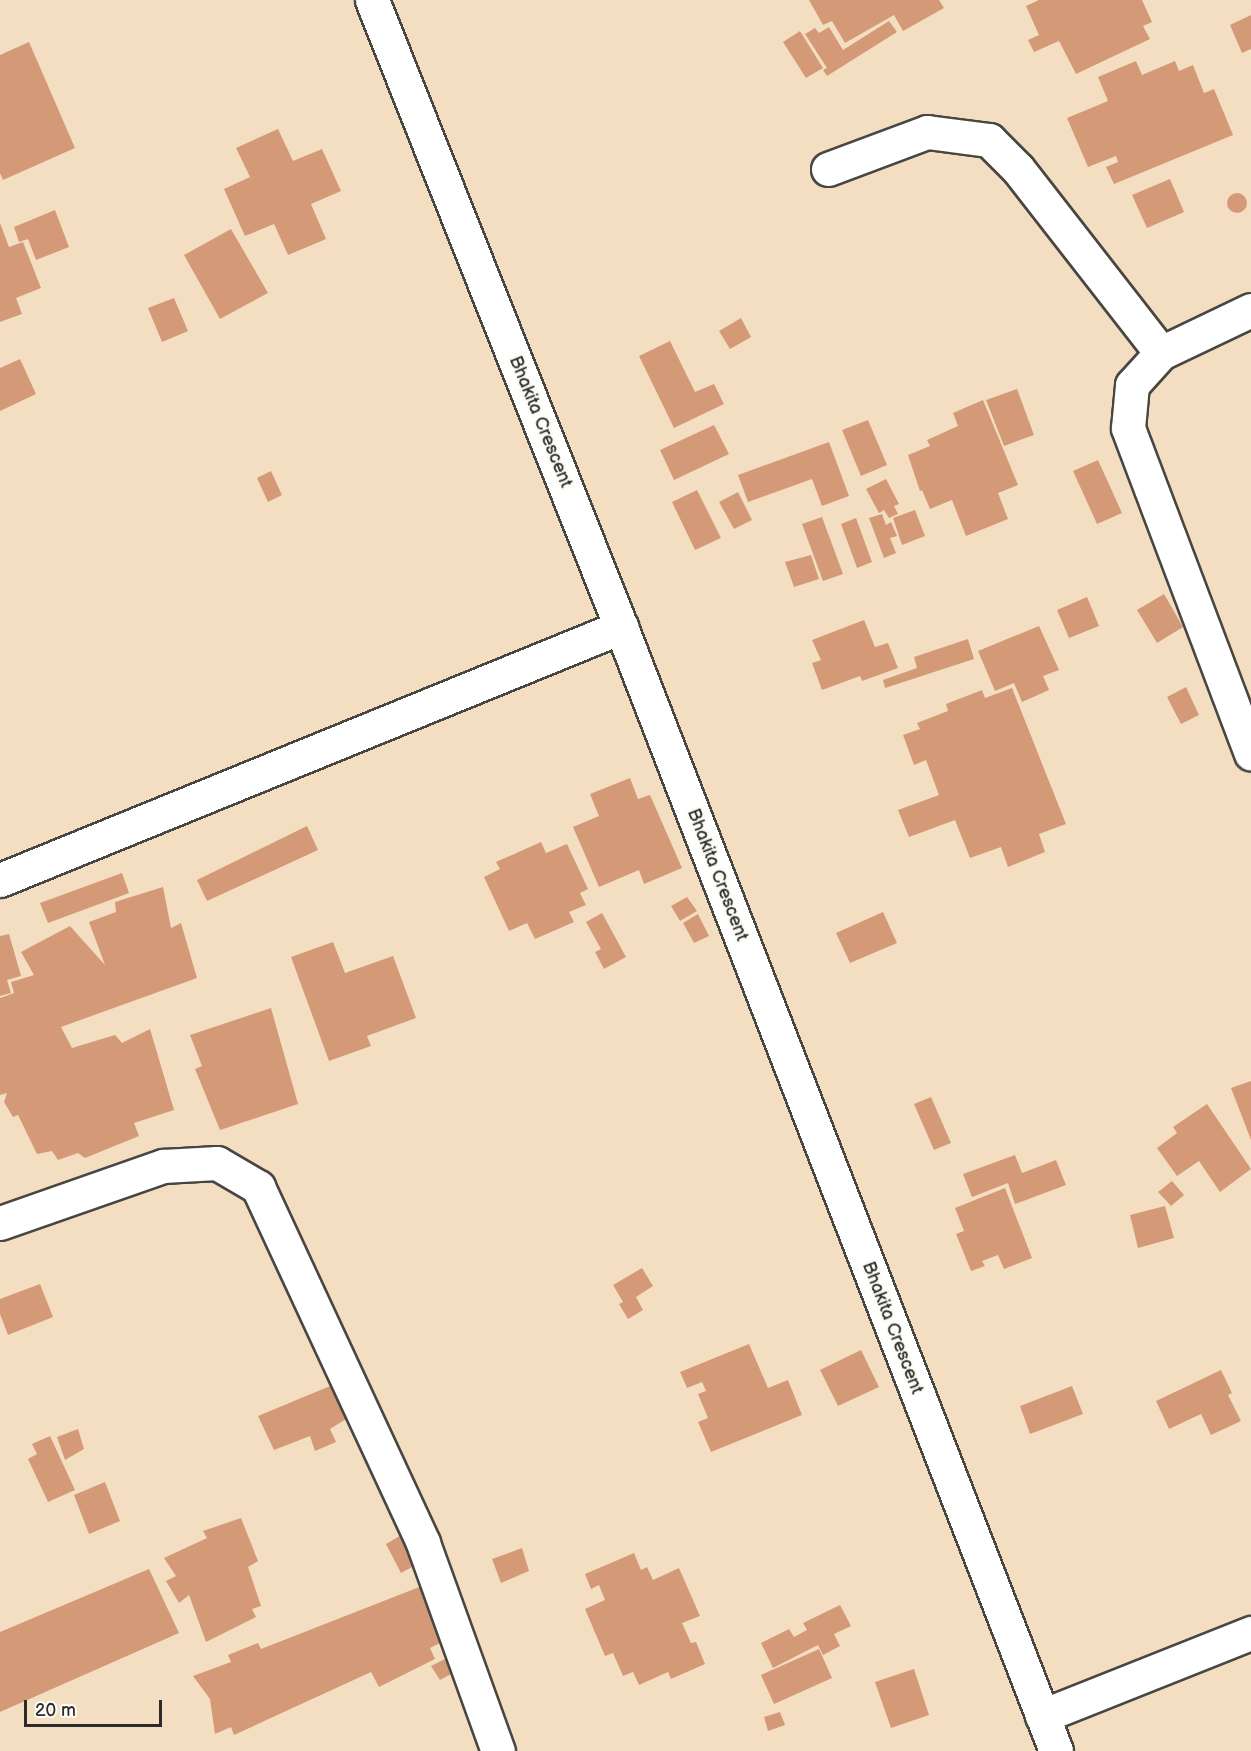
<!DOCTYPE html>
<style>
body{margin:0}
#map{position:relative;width:1251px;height:1751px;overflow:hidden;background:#f4dec2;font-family:"Balsamiq Sans",sans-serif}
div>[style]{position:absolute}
.building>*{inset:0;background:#d49a78}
.round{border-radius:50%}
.roads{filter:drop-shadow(2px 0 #494642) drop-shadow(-2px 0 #494642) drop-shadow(0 2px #494642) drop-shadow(0 -2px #494642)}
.street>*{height:33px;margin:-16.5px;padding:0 16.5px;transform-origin:16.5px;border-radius:16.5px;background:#fff}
span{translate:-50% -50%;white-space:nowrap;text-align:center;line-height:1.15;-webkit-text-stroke:6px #fdfcf7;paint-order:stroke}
.street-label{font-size:18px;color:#2b2b2b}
.scale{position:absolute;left:24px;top:1700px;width:138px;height:27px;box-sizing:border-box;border:3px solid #2b2b2b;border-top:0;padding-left:8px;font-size:18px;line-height:21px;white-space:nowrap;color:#2b2b2b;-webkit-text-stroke:4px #fdfcf7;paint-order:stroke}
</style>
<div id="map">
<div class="building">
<i style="clip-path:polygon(809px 0,939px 0,944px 8px,903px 31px,894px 15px,845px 43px,832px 21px,823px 25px)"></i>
<i style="clip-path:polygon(1039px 0,1142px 0,1152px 22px,1143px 26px,1150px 39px,1076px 74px,1059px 41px,1034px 52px,1028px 40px,1039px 35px,1026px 6px)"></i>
<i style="clip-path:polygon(1251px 15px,1251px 49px,1242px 53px,1230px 25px)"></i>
<i style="clip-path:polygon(889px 21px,897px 32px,827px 76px,823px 70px,827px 68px,805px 34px,815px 28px,819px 33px,829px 27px,843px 50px)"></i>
<i style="clip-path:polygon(800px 31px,823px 68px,806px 78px,783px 42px)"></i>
<i style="clip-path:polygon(29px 42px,75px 148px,3px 180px,0 173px,0 55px)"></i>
<i style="clip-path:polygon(1136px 61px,1142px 75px,1175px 61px,1179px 71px,1193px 65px,1204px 93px,1214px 89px,1233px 135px,1114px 184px,1106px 167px,1118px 162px,1116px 156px,1088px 167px,1067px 118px,1108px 101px,1098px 77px)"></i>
<i style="clip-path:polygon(278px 129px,293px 161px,322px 149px,341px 191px,311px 204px,326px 239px,288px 255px,274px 224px,245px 236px,224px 189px,250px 177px,236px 148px)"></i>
<i style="clip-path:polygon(1170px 179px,1184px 212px,1147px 228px,1132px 195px)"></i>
<i class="round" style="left:1227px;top:193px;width:20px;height:20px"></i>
<i style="clip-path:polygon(55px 210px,69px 247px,36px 260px,28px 239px,19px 242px,14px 227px)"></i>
<i style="clip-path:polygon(0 223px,9px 247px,23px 242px,41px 288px,16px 298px,22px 314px,0 322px)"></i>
<i style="clip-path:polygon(231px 229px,268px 293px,220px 319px,184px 255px)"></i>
<i style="clip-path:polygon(174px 298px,188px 331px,162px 342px,148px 308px)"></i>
<i style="clip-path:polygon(741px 318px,751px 337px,730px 349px,719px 331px)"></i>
<i style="clip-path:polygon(670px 341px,695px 392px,714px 384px,724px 404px,674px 428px,639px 356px)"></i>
<i style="clip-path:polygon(20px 359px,36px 394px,0 411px,0 368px)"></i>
<i style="clip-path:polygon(1017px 389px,1034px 435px,1004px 446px,986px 400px)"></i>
<i style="clip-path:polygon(983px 400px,1018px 485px,998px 493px,1008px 519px,966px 536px,952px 500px,930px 509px,922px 490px,920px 491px,908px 455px,930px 446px,927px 440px,958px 426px,953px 413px)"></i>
<i style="clip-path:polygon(868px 420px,887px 465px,861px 476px,842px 430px)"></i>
<i style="clip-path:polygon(714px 425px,729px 454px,674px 480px,660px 450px)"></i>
<i style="clip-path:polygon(829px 442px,849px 496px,822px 506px,812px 479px,748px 502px,738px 475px)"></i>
<i style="clip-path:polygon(1098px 460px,1122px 513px,1097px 524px,1073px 471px)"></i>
<i style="clip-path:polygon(271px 471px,282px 495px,268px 502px,257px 478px)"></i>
<i style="clip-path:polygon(886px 479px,899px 504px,894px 506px,898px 514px,889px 518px,884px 510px,879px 513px,866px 489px)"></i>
<i style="clip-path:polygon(697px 490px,721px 538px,695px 550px,672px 502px)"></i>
<i style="clip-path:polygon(738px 492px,752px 520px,734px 529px,719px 502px)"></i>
<i style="clip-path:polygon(915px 510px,925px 536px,902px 545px,893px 518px)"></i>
<i style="clip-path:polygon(882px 514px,886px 525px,891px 522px,897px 536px,890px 538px,896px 553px,884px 558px,869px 518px)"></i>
<i style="clip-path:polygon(822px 517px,843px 574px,823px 581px,802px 524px)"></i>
<i style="clip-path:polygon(856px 518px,872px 562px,857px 568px,841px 524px)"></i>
<i style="clip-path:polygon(811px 555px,819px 579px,794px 587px,785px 562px)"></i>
<i style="clip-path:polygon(1164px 594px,1183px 627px,1157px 643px,1137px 610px)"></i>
<i style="clip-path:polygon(1087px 597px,1099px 626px,1069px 638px,1057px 610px)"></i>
<i style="clip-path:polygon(864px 620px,875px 647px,888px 643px,898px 668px,862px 681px,860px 676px,822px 690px,812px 663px,821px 660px,812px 640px)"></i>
<i style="clip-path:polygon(1039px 626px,1059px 670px,1043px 676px,1049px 690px,1022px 702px,1014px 683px,995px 691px,978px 651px)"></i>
<i style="clip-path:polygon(968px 639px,974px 659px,885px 688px,883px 680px,917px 668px,914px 657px)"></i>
<i style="clip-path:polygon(1186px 687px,1199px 715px,1181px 724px,1167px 697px)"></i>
<i style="clip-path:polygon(1012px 688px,1066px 824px,1039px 834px,1045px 852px,1008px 867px,1001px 847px,970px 858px,955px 820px,909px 837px,898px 810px,939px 795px,926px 760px,914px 765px,903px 735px,920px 729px,917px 723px,948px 711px,946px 704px,982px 690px,985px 698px)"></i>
<i style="clip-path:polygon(630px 778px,638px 799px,650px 795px,682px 868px,644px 884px,639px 870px,599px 887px,573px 827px,599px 816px,590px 794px)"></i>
<i style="clip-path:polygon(307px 826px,318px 850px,207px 901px,197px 880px)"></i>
<i style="clip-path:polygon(541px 842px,546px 853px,567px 844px,588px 889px,580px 893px,586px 905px,569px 912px,574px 922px,535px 939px,527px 923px,509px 931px,484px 877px,500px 869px,496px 862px)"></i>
<i style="clip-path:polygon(122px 873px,129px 893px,48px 923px,40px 903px)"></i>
<i style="clip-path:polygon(163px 887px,171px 928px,181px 923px,197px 978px,61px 1027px,72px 1048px,115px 1035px,122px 1043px,150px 1029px,174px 1110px,134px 1123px,139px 1136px,85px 1158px,78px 1153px,58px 1160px,52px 1151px,37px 1154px,18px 1115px,13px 1117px,4px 1102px,7px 1093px,0 1095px,0 998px,17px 992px,14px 993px,11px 982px,34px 975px,21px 952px,70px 926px,105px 965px,89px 922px,116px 912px,115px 902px)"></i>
<i style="clip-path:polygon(687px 897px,697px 911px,680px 921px,671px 906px)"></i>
<i style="clip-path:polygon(883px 912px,897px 943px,850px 963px,836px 933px)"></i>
<i style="clip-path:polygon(602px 913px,626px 957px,604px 969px,595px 952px,601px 949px,586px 922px)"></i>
<i style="clip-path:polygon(698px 914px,709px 936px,694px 943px,683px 923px)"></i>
<i style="clip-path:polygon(9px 934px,21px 976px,7px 980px,11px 993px,0 996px,0 936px)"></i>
<i style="clip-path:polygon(333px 942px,345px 973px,393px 956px,416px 1018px,367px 1036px,371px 1046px,329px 1061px,291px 957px)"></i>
<i style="clip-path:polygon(271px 1008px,298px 1104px,220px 1130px,195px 1069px,202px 1066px,190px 1035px)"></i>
<i style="clip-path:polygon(1251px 1081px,1251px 1140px,1231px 1088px)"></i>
<i style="clip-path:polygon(931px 1097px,951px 1143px,934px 1150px,914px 1104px)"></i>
<i style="clip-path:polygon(1207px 1104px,1251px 1169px,1220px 1192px,1199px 1161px,1177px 1176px,1157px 1148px,1177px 1133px,1173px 1127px)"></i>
<i style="clip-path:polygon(1015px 1155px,1022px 1173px,1056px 1160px,1066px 1185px,1015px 1204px,1008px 1183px,972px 1197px,963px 1174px)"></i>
<i style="clip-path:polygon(1172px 1181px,1184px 1195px,1171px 1206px,1158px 1192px)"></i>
<i style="clip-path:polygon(1005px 1188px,1032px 1258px,1004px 1269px,998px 1255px,982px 1261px,985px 1266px,971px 1271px,956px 1234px,964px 1231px,955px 1208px)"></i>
<i style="clip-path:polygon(1165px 1206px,1174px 1238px,1138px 1248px,1130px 1215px)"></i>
<i style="clip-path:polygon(642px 1268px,653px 1286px,636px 1297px,643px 1310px,628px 1319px,619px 1304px,623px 1302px,613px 1285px)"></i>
<i style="clip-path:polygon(40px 1284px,53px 1317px,8px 1335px,0 1314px,0 1299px)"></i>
<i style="clip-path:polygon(749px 1344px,768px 1388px,788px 1380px,802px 1415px,711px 1452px,698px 1422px,708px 1418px,698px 1394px,706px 1391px,702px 1382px,687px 1388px,680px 1372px)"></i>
<i style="clip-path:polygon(861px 1350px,879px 1387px,838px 1406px,820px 1370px)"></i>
<i style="clip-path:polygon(1221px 1370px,1232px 1393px,1228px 1395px,1241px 1421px,1211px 1435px,1201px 1414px,1169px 1429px,1156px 1401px)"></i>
<i style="clip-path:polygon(335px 1384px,351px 1416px,330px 1429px,336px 1442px,315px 1451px,310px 1436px,274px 1450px,258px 1416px)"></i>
<i style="clip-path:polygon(1072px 1386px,1083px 1414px,1030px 1434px,1020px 1406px)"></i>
<i style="clip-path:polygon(78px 1429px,84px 1449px,65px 1460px,57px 1437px)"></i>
<i style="clip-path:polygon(50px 1436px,75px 1490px,48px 1502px,28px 1459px,37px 1454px,32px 1444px)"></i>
<i style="clip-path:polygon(105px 1482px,120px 1521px,89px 1534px,74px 1495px)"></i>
<i style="clip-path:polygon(241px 1518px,258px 1561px,248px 1567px,261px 1606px,252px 1609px,256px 1617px,206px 1642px,189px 1595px,179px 1603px,166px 1581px,176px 1576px,164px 1558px,207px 1538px,203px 1531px)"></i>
<i style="clip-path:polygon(408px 1531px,423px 1561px,401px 1573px,386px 1544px)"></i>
<i style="clip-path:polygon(522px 1548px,529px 1571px,501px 1583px,492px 1559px)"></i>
<i style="clip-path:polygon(634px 1553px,641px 1570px,647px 1567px,653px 1580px,679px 1568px,700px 1616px,682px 1623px,691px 1643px,696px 1642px,705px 1664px,671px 1679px,668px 1672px,639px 1685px,633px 1672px,623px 1676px,613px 1653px,605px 1656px,585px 1609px,605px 1600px,599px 1585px,591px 1589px,585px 1574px)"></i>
<i style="clip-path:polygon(149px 1569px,179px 1633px,0 1712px,0 1632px)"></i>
<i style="clip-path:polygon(427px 1584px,448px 1639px,430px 1648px,435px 1659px,379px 1687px,371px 1672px,234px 1735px,231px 1727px,215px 1734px,210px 1699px,193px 1676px,231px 1662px,228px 1655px,258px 1643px,261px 1649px)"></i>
<i style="clip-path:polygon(840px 1605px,851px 1626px,834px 1634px,840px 1646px,823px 1655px,818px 1645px,773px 1668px,761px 1643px,789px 1629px,794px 1637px,807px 1630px,803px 1623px)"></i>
<i style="clip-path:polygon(819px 1649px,832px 1678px,774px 1704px,761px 1675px)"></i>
<i style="clip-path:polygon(447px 1658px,455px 1672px,440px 1680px,431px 1666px)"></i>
<i style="clip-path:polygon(914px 1669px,929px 1715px,891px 1728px,875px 1682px)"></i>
<i style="clip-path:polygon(780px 1712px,785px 1725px,768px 1731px,764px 1717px)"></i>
</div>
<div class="roads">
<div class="street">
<i style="left:372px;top:0;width:675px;rotate:68.34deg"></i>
<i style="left:621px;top:627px;width:1205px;rotate:68.84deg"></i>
<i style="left:828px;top:169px;width:106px;rotate:-20.5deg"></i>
<i style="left:927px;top:132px;width:63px;rotate:7.4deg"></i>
<i style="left:989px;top:140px;width:41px;rotate:45deg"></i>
<i style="left:1018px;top:169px;width:233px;rotate:52.1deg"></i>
<i style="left:1251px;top:310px;width:100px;rotate:154.5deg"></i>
<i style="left:1161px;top:353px;width:43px;rotate:132.2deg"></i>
<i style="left:1132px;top:385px;width:43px;rotate:95.3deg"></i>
<i style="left:1128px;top:428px;width:348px;rotate:69.3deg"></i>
<i style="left:0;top:880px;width:671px;rotate:-22.17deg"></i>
<i style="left:0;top:1223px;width:173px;rotate:-19.3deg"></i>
<i style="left:163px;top:1166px;width:54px;rotate:-3.2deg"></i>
<i style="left:217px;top:1163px;width:48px;rotate:30.3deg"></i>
<i style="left:258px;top:1187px;width:392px;rotate:65.1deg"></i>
<i style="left:423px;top:1543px;width:221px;rotate:70.2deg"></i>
<i style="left:1042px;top:1716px;width:225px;rotate:-21.7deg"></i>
</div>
</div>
<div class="street-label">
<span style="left:540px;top:422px;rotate:68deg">Bhakita Crescent</span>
<span style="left:717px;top:875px;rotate:69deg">Bhakita Crescent</span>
<span style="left:892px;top:1328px;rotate:69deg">Bhakita Crescent</span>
</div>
<div class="scale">20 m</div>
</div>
